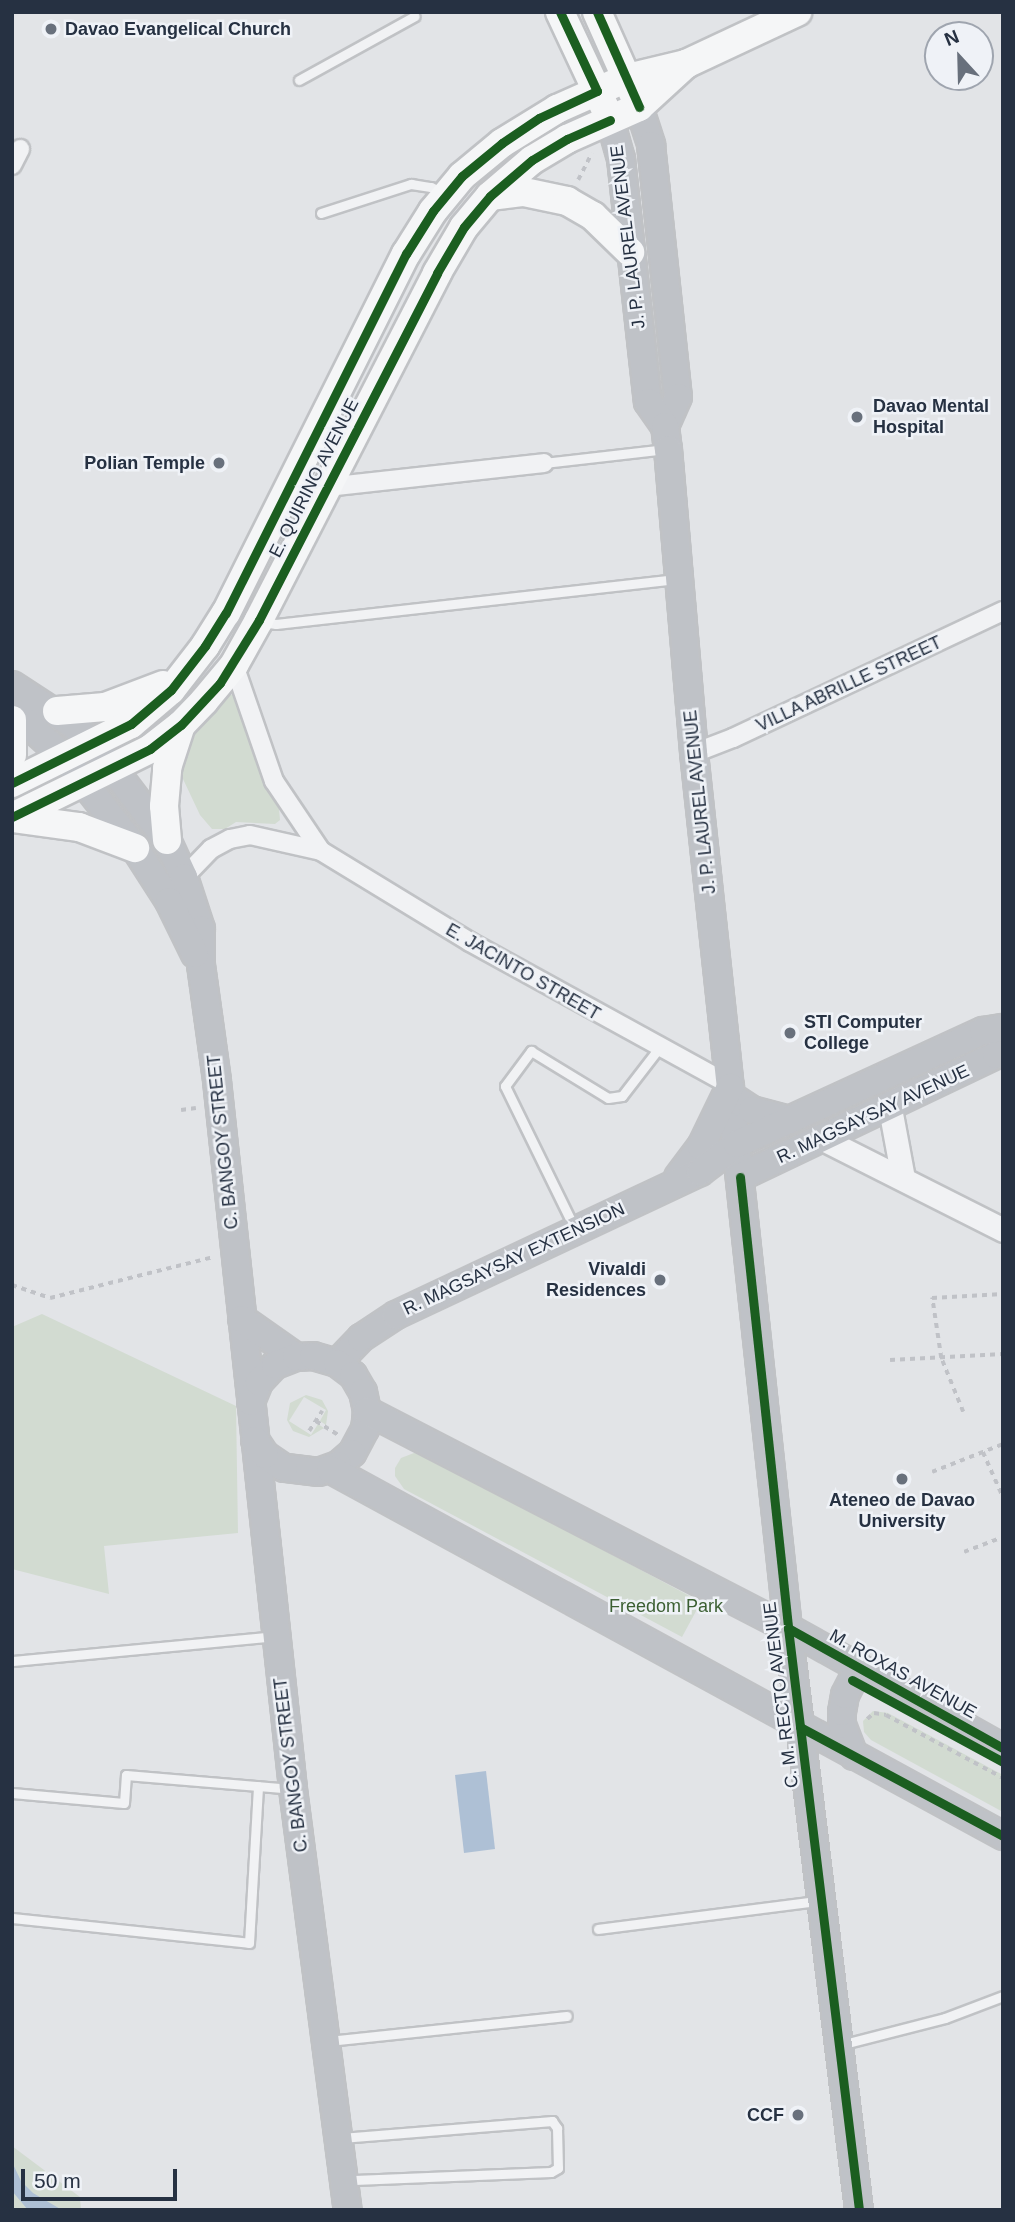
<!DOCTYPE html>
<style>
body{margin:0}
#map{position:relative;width:1015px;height:2222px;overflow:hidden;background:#e2e4e7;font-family:Arial,sans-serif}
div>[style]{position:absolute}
.green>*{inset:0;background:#d2dbd1}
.water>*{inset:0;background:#aec0d5}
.path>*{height:3.5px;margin-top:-1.75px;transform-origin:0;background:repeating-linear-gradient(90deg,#c0c2c7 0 5px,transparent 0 10px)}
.roads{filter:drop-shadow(2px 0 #c0c2c5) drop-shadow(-2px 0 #c0c2c5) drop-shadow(0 2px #c0c2c5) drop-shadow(0 -2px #c0c2c5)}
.service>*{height:9px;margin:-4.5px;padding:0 4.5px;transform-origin:4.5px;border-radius:4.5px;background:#f1f2f4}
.minor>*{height:18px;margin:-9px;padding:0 9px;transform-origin:9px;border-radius:9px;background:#f1f2f4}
.tertiary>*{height:23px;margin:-11.5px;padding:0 11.5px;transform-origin:11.5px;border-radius:11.5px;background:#f1f2f4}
.secondary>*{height:26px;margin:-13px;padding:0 13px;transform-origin:13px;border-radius:13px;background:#bfc2c7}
.primary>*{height:28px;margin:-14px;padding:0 14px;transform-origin:14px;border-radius:14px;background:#f5f6f7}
.cycleway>*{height:9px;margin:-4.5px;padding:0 4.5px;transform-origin:4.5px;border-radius:4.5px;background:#1b5e20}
.dots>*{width:19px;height:19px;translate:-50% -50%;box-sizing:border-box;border:4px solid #eff2f7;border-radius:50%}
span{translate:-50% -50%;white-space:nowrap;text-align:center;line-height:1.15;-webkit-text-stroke:5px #eff2f7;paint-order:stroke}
.poi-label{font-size:18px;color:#263142;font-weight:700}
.left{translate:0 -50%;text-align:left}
.right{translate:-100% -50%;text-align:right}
.street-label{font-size:18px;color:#263142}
.park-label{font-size:18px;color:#3b5f32}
.frame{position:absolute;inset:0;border:14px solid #263142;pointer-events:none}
.north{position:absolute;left:924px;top:21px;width:70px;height:70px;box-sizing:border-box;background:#eff2f7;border:2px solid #9fa5af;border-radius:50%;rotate:338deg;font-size:19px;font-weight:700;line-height:28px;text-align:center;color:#263142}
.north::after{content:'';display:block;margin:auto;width:24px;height:32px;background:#68707c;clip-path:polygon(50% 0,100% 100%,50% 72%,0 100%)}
.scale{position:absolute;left:21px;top:2169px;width:156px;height:32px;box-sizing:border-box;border:4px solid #263142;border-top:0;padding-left:9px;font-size:21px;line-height:24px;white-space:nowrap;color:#263142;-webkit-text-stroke:5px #eff2f7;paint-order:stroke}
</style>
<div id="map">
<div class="green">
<i style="clip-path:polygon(229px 694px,236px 696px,257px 765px,279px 809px,280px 820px,275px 824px,236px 822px,225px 829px,212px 829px,200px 815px,183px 779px,183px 749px,188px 731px,218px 698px)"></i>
<i style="clip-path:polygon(42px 1314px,236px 1406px,238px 1533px,104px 1546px,109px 1594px,12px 1569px,12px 1327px)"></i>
<i style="clip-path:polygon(306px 1395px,322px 1400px,328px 1411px,326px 1425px,320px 1421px,326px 1410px,304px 1397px,289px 1421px,311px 1435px,318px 1424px,324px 1428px,309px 1437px,293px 1431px,287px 1420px,290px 1403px)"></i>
<i style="clip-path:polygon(414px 1453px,423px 1454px,701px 1602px,682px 1637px,404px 1489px,395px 1476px,395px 1468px,401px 1458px)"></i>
<i style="clip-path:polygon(873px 1711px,888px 1713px,1003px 1775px,1003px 1812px,871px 1740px,864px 1732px,863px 1721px)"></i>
<i style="clip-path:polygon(12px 2146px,80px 2197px,81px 2210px,12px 2210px)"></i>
</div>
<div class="water">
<i style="clip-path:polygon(486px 1771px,495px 1849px,464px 1853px,455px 1775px)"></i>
<i style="clip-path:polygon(12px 2162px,21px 2181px,33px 2193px,62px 2210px,28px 2210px,12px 2191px)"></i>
</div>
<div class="path">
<i style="left:578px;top:180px;width:30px;rotate:-63deg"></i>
<i style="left:181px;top:1110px;width:15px;rotate:-8deg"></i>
<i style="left:12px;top:1285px;width:40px;rotate:18.9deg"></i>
<i style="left:50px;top:1298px;width:168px;rotate:-14.1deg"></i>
<i style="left:890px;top:1360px;width:113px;rotate:-3deg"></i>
<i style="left:963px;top:1412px;width:58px;rotate:-112.2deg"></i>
<i style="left:941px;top:1358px;width:61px;rotate:-98.5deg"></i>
<i style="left:932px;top:1298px;width:71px;rotate:-3.2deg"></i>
<i style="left:316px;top:1421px;width:26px;rotate:32deg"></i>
<i style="left:309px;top:1431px;width:24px;rotate:-57deg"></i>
<i style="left:983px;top:1452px;width:49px;rotate:66deg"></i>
<i style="left:932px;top:1472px;width:76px;rotate:-21.5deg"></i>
<i style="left:964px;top:1552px;width:42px;rotate:-21deg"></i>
<i style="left:867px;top:1719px;width:9px;rotate:-41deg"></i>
<i style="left:874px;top:1713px;width:12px;rotate:9deg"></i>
<i style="left:886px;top:1715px;width:133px;rotate:28.3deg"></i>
</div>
<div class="roads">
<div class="service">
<i style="left:299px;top:80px;width:132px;rotate:-28.9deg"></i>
<i style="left:321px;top:213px;width:95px;rotate:-17.9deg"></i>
<i style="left:411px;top:184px;width:20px;rotate:9deg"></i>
<i style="left:431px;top:187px;width:15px;rotate:28deg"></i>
<i style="left:544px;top:463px;width:123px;rotate:-6.5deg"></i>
<i style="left:262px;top:622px;width:14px;rotate:8deg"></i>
<i style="left:276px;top:624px;width:403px;rotate:-6.4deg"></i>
<i style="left:574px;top:1227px;width:157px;rotate:-116.1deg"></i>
<i style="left:505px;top:1086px;width:44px;rotate:-53.4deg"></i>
<i style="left:531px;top:1051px;width:90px;rotate:31.4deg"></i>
<i style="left:608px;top:1098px;width:14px;rotate:-8deg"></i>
<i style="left:622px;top:1096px;width:61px;rotate:-52.4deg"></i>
<i style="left:12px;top:1661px;width:264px;rotate:-5.4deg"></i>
<i style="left:12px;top:1793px;width:112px;rotate:5.1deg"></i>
<i style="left:124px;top:1803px;width:28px;rotate:-86deg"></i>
<i style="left:126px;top:1775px;width:166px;rotate:4.8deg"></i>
<i style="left:12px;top:1918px;width:238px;rotate:6deg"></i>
<i style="left:249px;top:1943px;width:157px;rotate:-86.7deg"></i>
<i style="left:598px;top:1929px;width:222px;rotate:-7.3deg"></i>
<i style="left:328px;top:2041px;width:240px;rotate:-6deg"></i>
<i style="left:840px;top:2045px;width:108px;rotate:-14.4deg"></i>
<i style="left:945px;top:2018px;width:62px;rotate:-20.8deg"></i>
<i style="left:341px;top:2138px;width:212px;rotate:-4.6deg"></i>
<i style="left:552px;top:2121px;width:9px;rotate:54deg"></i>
<i style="left:557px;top:2128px;width:40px;rotate:88.6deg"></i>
<i style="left:558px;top:2168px;width:8px;rotate:150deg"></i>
<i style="left:551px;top:2172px;width:203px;rotate:177.7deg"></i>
</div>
<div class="minor">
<i style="left:12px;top:165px;width:18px;rotate:-63deg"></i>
<i style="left:327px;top:487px;width:218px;rotate:-6.3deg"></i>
<i style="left:234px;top:665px;width:123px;rotate:71deg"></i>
<i style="left:274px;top:781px;width:84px;rotate:56.1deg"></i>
<i style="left:694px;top:753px;width:42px;rotate:-21deg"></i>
<i style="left:733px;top:738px;width:298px;rotate:-25.2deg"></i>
<i style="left:184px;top:877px;width:39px;rotate:-46deg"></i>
<i style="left:211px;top:849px;width:21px;rotate:-28deg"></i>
<i style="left:230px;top:839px;width:20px;rotate:-11deg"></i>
<i style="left:250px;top:835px;width:73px;rotate:12.7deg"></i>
<i style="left:321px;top:851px;width:175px;rotate:31.4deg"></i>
<i style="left:470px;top:942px;width:297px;rotate:28.8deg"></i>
</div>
<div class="tertiary">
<i style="left:890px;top:1108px;width:71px;rotate:79.5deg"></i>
<i style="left:823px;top:1139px;width:202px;rotate:26.8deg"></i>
</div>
<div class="secondary">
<i style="left:639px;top:107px;width:40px;rotate:72deg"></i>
<i style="left:651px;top:145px;width:253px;rotate:83.9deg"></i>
<i style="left:678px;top:397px;width:32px;rotate:114deg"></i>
<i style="left:610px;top:120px;width:41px;rotate:74.2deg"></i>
<i style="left:621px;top:159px;width:244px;rotate:83.7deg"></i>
<i style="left:648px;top:402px;width:29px;rotate:55deg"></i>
<i style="left:665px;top:426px;width:23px;rotate:83deg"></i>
<i style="left:668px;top:449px;width:305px;rotate:85.1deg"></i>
<i style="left:694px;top:753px;width:880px;rotate:83.87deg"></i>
<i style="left:788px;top:1628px;width:586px;rotate:83.04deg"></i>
<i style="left:12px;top:685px;width:75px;rotate:33.1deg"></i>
<i style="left:75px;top:726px;width:57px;rotate:48.5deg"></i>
<i style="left:113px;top:769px;width:89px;rotate:52.7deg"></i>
<i style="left:167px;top:840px;width:41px;rotate:65.3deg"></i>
<i style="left:184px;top:877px;width:55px;rotate:71.9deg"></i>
<i style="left:201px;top:929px;width:36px;rotate:90deg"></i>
<i style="left:201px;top:965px;width:117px;rotate:82.1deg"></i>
<i style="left:217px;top:1081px;width:712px;rotate:83.87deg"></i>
<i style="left:293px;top:1789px;width:425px;rotate:82.6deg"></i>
<i style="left:12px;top:710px;width:70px;rotate:42.1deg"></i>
<i style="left:64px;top:757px;width:115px;rotate:52deg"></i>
<i style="left:135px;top:848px;width:63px;rotate:57.3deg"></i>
<i style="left:169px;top:901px;width:59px;rotate:63.9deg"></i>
<i style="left:732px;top:1097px;width:24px;rotate:33deg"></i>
<i style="left:752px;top:1110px;width:39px;rotate:15deg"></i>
<i style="left:678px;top:1177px;width:38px;rotate:-53deg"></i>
<i style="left:701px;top:1147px;width:67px;rotate:-64.2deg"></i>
<i style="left:740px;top:1177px;width:284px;rotate:-25.5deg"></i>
<i style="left:996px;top:1055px;width:9px;rotate:-41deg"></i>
<i style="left:242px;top:1319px;width:66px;rotate:35.1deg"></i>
<i style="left:337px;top:1363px;width:35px;rotate:-46deg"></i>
<i style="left:361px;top:1338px;width:42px;rotate:-33.3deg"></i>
<i style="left:396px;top:1315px;width:336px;rotate:-25.2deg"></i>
<i style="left:700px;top:1172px;width:46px;rotate:-37.1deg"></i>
<i style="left:737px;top:1144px;width:271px;rotate:-24.7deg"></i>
<i style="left:983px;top:1031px;width:20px;rotate:-9deg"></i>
<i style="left:251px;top:1402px;width:22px;rotate:-68deg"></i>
<i style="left:259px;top:1382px;width:23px;rotate:-47deg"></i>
<i style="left:275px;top:1365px;width:22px;rotate:-21deg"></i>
<i style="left:296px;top:1357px;width:17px;rotate:-3deg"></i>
<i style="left:313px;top:1356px;width:25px;rotate:16deg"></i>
<i style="left:337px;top:1363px;width:20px;rotate:37deg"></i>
<i style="left:353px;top:1375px;width:20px;rotate:60deg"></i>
<i style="left:363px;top:1392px;width:19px;rotate:78deg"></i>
<i style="left:367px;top:1411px;width:18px;rotate:96deg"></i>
<i style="left:365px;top:1429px;width:27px;rotate:118deg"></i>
<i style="left:352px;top:1453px;width:18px;rotate:139deg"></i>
<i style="left:338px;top:1465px;width:20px;rotate:160deg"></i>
<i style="left:319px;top:1472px;width:35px;rotate:-173deg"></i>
<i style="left:284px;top:1468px;width:23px;rotate:-146deg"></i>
<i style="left:265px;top:1455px;width:18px;rotate:-124deg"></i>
<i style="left:367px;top:1411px;width:474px;rotate:27.3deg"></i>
<i style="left:788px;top:1628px;width:246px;rotate:29.2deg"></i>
<i style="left:330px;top:1469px;width:767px;rotate:28.6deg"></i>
<i style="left:854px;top:1756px;width:33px;rotate:-111deg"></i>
<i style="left:842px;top:1725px;width:13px;rotate:-90deg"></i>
<i style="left:842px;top:1712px;width:17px;rotate:-80deg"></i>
<i style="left:845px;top:1695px;width:31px;rotate:-63deg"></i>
</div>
<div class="primary">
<i style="left:560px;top:12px;width:106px;rotate:64.9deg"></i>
<i style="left:597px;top:12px;width:89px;rotate:66deg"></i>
<i style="left:490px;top:196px;width:34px;rotate:-7deg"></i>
<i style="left:524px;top:192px;width:44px;rotate:11.8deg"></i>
<i style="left:567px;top:201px;width:30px;rotate:30deg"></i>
<i style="left:593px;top:216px;width:52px;rotate:44.2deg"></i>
<i style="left:57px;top:711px;width:48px;rotate:-4.8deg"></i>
<i style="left:105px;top:707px;width:62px;rotate:-20.8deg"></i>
<i style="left:12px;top:720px;width:35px;rotate:90deg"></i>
<i style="left:12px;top:783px;width:133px;rotate:-26.4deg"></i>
<i style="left:131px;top:724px;width:52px;rotate:-40.4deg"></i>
<i style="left:171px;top:690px;width:56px;rotate:-52.3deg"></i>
<i style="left:205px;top:646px;width:39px;rotate:-58deg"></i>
<i style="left:226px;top:613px;width:402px;rotate:-63.4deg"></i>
<i style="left:406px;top:254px;width:51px;rotate:-57.9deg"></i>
<i style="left:433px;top:211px;width:45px;rotate:-50.4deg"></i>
<i style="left:462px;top:176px;width:52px;rotate:-39.5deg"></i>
<i style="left:502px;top:143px;width:65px;rotate:-31.7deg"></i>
<i style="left:557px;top:109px;width:77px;rotate:-23.9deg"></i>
<i style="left:627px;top:78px;width:61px;rotate:-13.3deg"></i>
<i style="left:686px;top:64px;width:123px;rotate:-25.1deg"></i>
<i style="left:12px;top:817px;width:154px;rotate:-26.2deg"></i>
<i style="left:150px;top:749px;width:39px;rotate:-38deg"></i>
<i style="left:181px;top:725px;width:33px;rotate:-46deg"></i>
<i style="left:204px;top:701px;width:47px;rotate:-50.2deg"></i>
<i style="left:234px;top:665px;width:51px;rotate:-60.9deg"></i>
<i style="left:259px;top:620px;width:390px;rotate:-62.8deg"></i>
<i style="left:437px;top:273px;width:53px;rotate:-59.6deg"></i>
<i style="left:464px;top:227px;width:40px;rotate:-50deg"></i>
<i style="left:490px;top:196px;width:55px;rotate:-40.6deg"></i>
<i style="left:532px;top:160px;width:41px;rotate:-31deg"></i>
<i style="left:567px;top:139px;width:79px;rotate:-24deg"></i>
<i style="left:639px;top:107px;width:64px;rotate:-42.5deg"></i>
<i style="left:12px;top:818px;width:68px;rotate:7.7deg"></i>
<i style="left:79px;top:827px;width:60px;rotate:20.6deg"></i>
<i style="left:167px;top:840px;width:34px;rotate:-95deg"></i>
<i style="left:164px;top:806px;width:38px;rotate:-85deg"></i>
<i style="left:167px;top:768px;width:45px;rotate:-72deg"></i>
</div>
</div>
<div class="cycleway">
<i style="left:597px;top:12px;width:104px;rotate:66.1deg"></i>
<i style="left:12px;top:783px;width:133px;rotate:-26.4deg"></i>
<i style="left:131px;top:724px;width:52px;rotate:-40.4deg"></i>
<i style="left:171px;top:690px;width:56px;rotate:-52.3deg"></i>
<i style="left:205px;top:646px;width:39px;rotate:-58deg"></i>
<i style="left:226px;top:613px;width:402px;rotate:-63.4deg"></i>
<i style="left:406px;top:254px;width:51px;rotate:-57.9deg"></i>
<i style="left:433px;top:211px;width:45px;rotate:-50.4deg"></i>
<i style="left:462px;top:176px;width:52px;rotate:-39.5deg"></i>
<i style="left:502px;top:143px;width:45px;rotate:-34deg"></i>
<i style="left:539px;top:118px;width:64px;rotate:-25deg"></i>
<i style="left:597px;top:91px;width:87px;rotate:-115.1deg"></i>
<i style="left:12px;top:817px;width:154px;rotate:-26.2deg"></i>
<i style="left:150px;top:749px;width:39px;rotate:-38deg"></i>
<i style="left:181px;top:725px;width:57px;rotate:-47.1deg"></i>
<i style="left:220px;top:683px;width:74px;rotate:-58.2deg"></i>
<i style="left:259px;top:620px;width:390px;rotate:-62.8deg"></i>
<i style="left:437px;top:273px;width:53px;rotate:-59.6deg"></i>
<i style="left:464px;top:227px;width:40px;rotate:-50deg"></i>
<i style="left:490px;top:196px;width:55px;rotate:-40.6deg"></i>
<i style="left:532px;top:160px;width:41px;rotate:-31deg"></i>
<i style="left:567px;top:139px;width:47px;rotate:-23.8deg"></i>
<i style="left:740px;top:1177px;width:454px;rotate:83.9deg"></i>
<i style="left:788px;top:1628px;width:586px;rotate:83.04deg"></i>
<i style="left:788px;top:1628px;width:246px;rotate:29.2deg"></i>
<i style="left:852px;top:1680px;width:172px;rotate:28.5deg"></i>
<i style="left:800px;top:1727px;width:230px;rotate:28.2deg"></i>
</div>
<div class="dots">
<i style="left:51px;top:29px;background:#68707c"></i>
<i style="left:857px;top:417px;background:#68707c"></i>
<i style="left:219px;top:463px;background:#68707c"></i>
<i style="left:790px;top:1033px;background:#68707c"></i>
<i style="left:660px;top:1280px;background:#68707c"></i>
<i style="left:902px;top:1479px;background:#68707c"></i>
<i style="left:798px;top:2115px;background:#68707c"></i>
</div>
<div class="poi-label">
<span class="left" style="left:65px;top:29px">Davao Evangelical Church</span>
<span class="left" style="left:873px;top:417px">Davao Mental<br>Hospital</span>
<span class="right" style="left:205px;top:463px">Polian Temple</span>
<span class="left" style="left:804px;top:1033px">STI Computer<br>College</span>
<span class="right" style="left:646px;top:1280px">Vivaldi<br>Residences</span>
<span style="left:902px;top:1511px">Ateneo de Davao<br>University</span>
<span class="right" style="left:784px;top:2115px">CCF</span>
</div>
<div class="street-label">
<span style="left:628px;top:237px;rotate:-97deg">J. P. LAUREL AVENUE</span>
<span style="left:314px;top:478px;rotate:-63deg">E. QUIRINO AVENUE</span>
<span style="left:849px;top:684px;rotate:-25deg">VILLA ABRILLE STREET</span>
<span style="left:700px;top:802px;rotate:-96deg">J. P. LAUREL AVENUE</span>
<span style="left:523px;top:972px;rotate:30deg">E. JACINTO STREET</span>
<span style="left:873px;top:1114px;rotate:-25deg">R. MAGSAYSAY AVENUE</span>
<span style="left:223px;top:1142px;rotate:-96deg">C. BANGOY STREET</span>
<span style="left:514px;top:1259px;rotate:-25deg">R. MAGSAYSAY EXTENSION</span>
<span style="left:903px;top:1674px;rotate:29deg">M. ROXAS AVENUE</span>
<span style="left:781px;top:1695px;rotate:-97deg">C. M. RECTO AVENUE</span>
<span style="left:291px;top:1765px;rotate:-97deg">C. BANGOY STREET</span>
</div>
<div class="park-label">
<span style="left:666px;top:1606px">Freedom Park</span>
</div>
<div class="frame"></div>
<div class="north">N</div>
<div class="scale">50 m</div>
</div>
